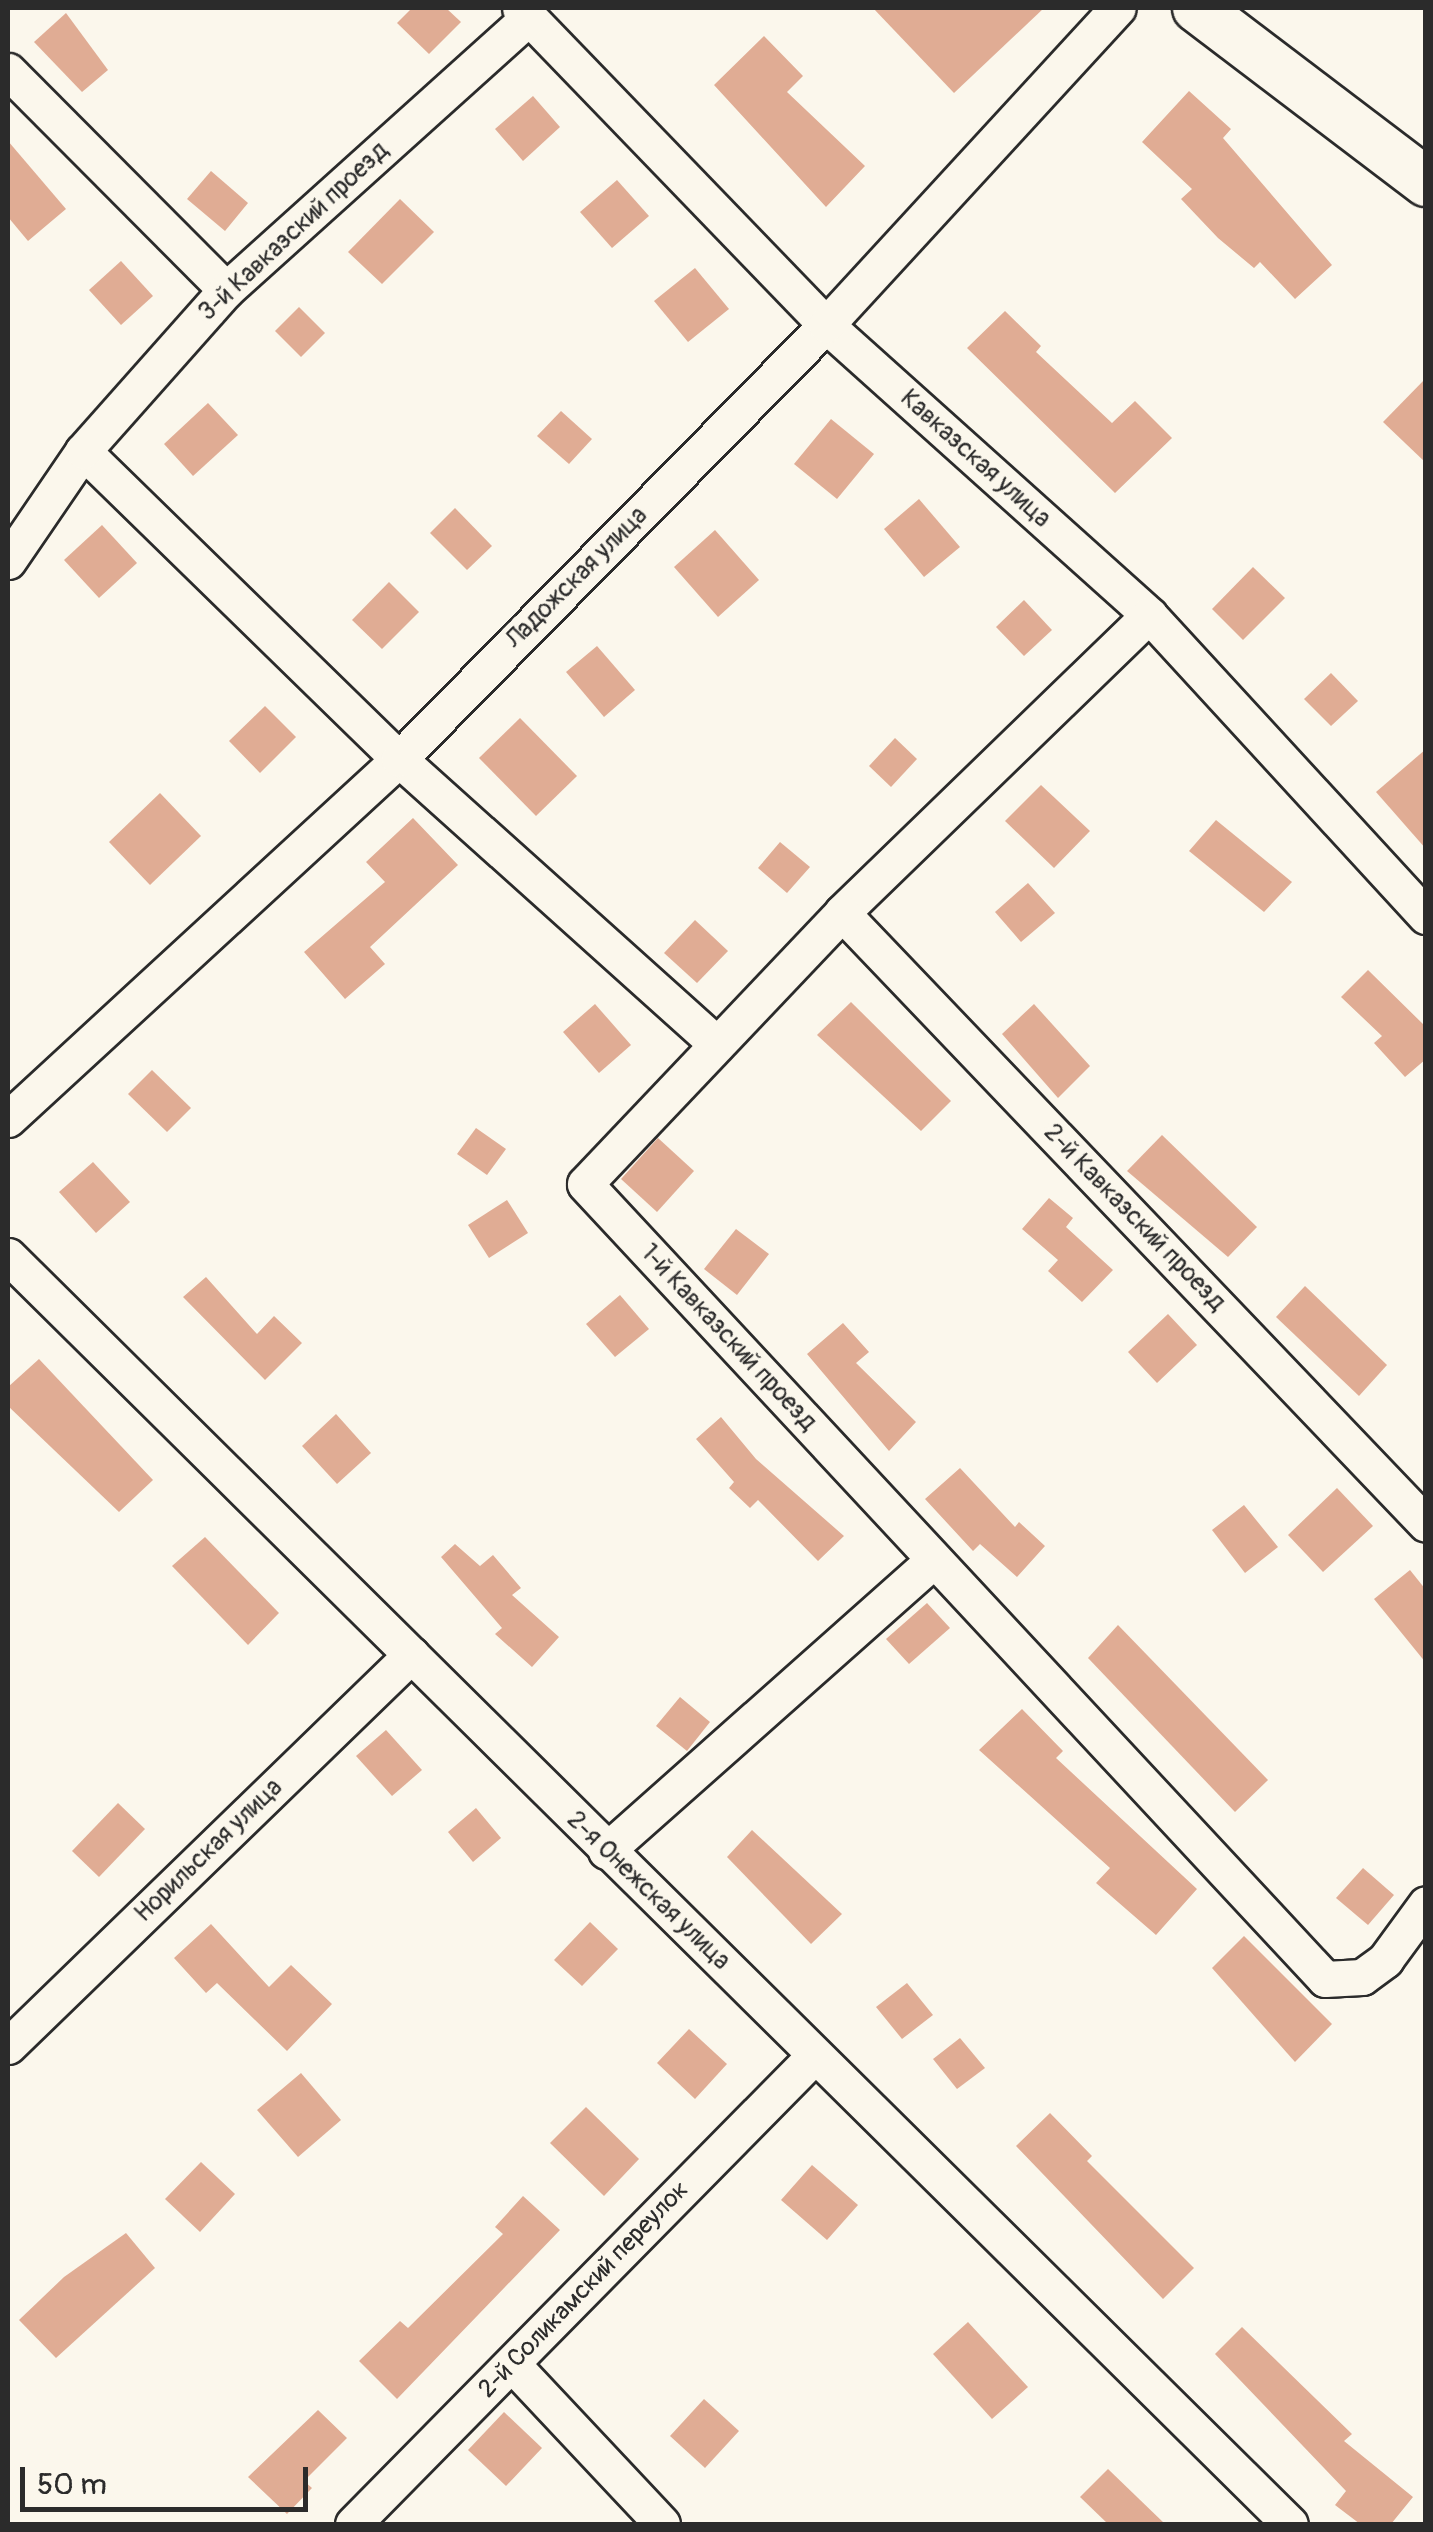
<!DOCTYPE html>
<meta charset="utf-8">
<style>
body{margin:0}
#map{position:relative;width:1433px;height:2532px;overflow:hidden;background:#fbf7ec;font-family:Pangolin,sans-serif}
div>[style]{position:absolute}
.building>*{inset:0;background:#e0ac94}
.roads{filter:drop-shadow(2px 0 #2b2b2b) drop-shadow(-2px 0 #2b2b2b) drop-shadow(0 2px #2b2b2b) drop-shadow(0 -2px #2b2b2b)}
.street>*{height:35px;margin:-17.5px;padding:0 17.5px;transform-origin:17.5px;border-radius:17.5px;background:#fbf7ec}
.secondary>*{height:48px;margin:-24px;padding:0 24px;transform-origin:24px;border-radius:24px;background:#fbf7ec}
span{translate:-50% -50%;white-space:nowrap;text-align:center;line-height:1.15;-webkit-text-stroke:9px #fbf7ec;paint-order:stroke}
.street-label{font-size:25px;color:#2b2b2b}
.frame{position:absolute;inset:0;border:10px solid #2b2b2b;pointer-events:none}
.scale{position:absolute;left:20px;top:2467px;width:288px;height:45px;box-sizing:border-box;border:5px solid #2b2b2b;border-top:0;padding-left:12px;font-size:30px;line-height:35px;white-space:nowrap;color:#2b2b2b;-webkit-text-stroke:8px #fbf7ec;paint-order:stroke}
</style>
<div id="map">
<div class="building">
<i style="clip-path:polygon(412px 8px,446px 8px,461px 22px,429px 54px,397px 23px)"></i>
<i style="clip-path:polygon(873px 8px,1044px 8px,954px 93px)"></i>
<i style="clip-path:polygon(66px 13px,108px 70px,82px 92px,34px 42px)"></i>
<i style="clip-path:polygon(764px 36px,803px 76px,787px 92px,865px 166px,826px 207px,714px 85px)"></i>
<i style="clip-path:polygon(1189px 91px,1231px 129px,1223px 138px,1332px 265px,1295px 299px,1260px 262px,1254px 268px,1218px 238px,1181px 199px,1192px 189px,1142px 142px)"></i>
<i style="clip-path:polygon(533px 96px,560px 127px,523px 161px,495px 129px)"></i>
<i style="clip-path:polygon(8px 141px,66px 209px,28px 241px,8px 217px)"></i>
<i style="clip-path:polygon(211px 171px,248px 203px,225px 231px,187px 199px)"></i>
<i style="clip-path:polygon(617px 180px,649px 216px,612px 248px,580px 212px)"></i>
<i style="clip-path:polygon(400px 199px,434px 232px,382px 284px,348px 252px)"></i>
<i style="clip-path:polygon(121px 261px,153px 296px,121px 325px,89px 290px)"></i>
<i style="clip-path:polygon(695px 268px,729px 309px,688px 342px,654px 301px)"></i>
<i style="clip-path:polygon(299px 307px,325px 333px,301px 357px,275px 331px)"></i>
<i style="clip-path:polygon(1005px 311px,1041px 346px,1036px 352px,1112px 423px,1135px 401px,1172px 438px,1115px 493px,967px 348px)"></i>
<i style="clip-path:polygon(1426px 378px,1426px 463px,1383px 422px)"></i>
<i style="clip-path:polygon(208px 403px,238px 435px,193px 476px,164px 444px)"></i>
<i style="clip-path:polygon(561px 411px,592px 439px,569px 464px,537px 436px)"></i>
<i style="clip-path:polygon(831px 419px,874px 454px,837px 499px,794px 464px)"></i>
<i style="clip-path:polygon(919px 499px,960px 547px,924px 577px,884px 529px)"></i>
<i style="clip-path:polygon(455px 508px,492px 546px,467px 570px,430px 533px)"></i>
<i style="clip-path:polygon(102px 525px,137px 563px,99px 598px,64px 560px)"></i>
<i style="clip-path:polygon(715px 530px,759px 580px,718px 617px,674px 567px)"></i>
<i style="clip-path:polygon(1253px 567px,1285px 598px,1243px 640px,1212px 609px)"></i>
<i style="clip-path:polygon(389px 582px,419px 612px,382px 649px,352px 620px)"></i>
<i style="clip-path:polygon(1024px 600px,1052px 630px,1024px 656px,996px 627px)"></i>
<i style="clip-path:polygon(597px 646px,635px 690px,604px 717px,566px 672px)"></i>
<i style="clip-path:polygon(1331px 673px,1358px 701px,1331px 726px,1304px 699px)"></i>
<i style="clip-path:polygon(265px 706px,296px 737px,260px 773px,229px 741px)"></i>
<i style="clip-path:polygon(520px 718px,577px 776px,536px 816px,479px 758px)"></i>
<i style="clip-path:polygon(895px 738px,917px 759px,891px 787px,869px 766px)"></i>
<i style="clip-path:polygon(1426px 749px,1426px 849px,1376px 792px)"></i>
<i style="clip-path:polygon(1041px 785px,1090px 831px,1054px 868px,1005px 821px)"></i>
<i style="clip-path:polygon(160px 793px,201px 836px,150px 885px,109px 842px)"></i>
<i style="clip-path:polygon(413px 818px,458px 865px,370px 947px,385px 964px,345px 999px,304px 952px,385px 882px,366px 862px)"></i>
<i style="clip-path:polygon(1216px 820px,1292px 882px,1264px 912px,1189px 851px)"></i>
<i style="clip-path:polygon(780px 842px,810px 867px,787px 893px,758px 868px)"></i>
<i style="clip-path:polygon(1028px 883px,1055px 913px,1021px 942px,995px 912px)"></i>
<i style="clip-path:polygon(695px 920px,728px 951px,697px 983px,664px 953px)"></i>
<i style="clip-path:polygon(1368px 970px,1426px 1027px,1426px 1059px,1405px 1077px,1374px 1043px,1382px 1036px,1341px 997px)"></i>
<i style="clip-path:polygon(851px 1002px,951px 1101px,921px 1131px,817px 1035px)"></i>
<i style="clip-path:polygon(595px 1004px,631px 1045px,599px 1073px,563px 1032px)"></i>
<i style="clip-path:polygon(1034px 1004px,1090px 1066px,1058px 1098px,1002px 1034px)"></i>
<i style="clip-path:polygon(152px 1070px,191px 1108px,167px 1132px,128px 1094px)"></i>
<i style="clip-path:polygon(476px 1128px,506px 1149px,487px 1175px,457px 1154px)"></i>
<i style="clip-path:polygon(1162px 1135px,1257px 1227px,1228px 1257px,1127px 1171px)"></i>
<i style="clip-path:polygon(658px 1138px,694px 1171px,657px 1212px,621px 1179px)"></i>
<i style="clip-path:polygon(93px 1162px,130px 1202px,96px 1233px,59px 1192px)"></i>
<i style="clip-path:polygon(1049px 1198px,1073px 1218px,1066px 1227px,1113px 1270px,1082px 1302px,1048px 1271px,1058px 1260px,1022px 1229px)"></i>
<i style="clip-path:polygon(507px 1200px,528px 1233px,489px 1258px,468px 1225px)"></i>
<i style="clip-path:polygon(736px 1229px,769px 1254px,737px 1295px,704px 1269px)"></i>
<i style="clip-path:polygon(206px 1277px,257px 1334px,274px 1316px,302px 1343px,265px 1380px,183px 1297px)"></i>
<i style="clip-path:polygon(1305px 1286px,1387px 1365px,1359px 1396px,1276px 1317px)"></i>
<i style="clip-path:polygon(620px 1295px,649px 1329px,615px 1357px,586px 1324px)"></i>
<i style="clip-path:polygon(1168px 1314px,1197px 1345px,1157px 1383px,1128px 1352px)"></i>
<i style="clip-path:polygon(843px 1323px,869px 1352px,856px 1363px,916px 1422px,889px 1451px,807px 1354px)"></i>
<i style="clip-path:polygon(39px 1359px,153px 1480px,119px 1512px,8px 1406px,8px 1387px)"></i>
<i style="clip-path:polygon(336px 1414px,371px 1453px,337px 1484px,302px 1446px)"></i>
<i style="clip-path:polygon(721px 1417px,756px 1459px,844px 1536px,818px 1561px,758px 1500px,750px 1508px,729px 1488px,734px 1482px,696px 1439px)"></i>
<i style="clip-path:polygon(960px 1468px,1015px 1527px,1019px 1522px,1045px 1546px,1017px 1577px,980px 1544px,973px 1551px,925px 1499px)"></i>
<i style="clip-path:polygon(1337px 1488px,1373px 1526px,1323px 1572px,1288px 1535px)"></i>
<i style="clip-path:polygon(1244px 1505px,1278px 1547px,1245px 1573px,1212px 1530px)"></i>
<i style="clip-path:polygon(205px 1537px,279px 1613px,248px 1645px,172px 1566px)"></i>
<i style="clip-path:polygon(455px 1544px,480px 1566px,493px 1555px,521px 1588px,512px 1595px,559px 1637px,532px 1667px,495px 1634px,502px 1628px,441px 1557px)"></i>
<i style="clip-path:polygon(1410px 1570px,1426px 1590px,1426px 1663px,1374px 1599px)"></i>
<i style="clip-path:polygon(927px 1603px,950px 1628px,909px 1664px,886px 1639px)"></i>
<i style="clip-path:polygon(1118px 1625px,1268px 1780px,1235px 1812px,1088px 1658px)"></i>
<i style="clip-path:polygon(680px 1697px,710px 1722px,687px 1751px,656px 1726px)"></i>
<i style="clip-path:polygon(1022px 1709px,1063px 1751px,1056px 1758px,1197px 1889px,1156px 1935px,1096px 1883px,1110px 1868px,979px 1750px)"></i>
<i style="clip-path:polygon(386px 1730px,422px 1770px,392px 1796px,356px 1756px)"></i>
<i style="clip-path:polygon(118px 1803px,145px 1829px,99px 1877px,72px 1851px)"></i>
<i style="clip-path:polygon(476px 1808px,501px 1838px,473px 1862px,448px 1832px)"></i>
<i style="clip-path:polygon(752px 1830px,842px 1914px,811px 1944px,727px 1857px)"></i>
<i style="clip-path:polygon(1363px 1868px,1394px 1895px,1368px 1925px,1336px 1898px)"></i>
<i style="clip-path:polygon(590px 1922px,618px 1949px,582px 1986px,554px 1960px)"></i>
<i style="clip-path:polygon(211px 1924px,269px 1987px,291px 1965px,332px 2004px,287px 2051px,217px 1983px,206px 1993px,174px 1958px)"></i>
<i style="clip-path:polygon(1244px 1936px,1332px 2024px,1295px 2062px,1212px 1968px)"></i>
<i style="clip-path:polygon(907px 1983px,933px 2015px,902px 2039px,876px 2007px)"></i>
<i style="clip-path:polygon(689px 2029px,727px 2064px,695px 2099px,657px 2063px)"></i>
<i style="clip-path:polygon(960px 2038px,985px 2068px,957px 2089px,933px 2059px)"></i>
<i style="clip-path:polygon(301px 2073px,341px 2120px,298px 2157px,257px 2110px)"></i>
<i style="clip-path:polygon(586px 2107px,639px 2159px,604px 2196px,550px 2143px)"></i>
<i style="clip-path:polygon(1050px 2113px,1092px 2156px,1087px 2161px,1194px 2268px,1163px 2299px,1016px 2146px)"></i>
<i style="clip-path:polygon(201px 2162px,235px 2194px,200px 2232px,165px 2199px)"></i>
<i style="clip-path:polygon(812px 2165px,858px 2205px,827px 2240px,781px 2200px)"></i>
<i style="clip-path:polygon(523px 2196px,560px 2230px,397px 2399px,359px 2361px,400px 2321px,408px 2328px,503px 2234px,495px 2227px)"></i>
<i style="clip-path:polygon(126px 2233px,155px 2268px,56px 2358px,19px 2320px,64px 2277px)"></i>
<i style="clip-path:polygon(968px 2322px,1028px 2387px,992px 2419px,933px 2354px)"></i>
<i style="clip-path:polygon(1242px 2327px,1352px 2434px,1344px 2441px,1413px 2497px,1391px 2524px,1360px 2524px,1335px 2505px,1346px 2491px,1215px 2354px)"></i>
<i style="clip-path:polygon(704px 2399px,739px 2431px,705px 2468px,670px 2436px)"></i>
<i style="clip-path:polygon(318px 2410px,347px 2438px,304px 2481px,312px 2488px,287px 2514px,248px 2477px)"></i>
<i style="clip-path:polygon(504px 2412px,542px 2448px,506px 2486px,468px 2450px)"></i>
<i style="clip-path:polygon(1108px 2469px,1165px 2524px,1108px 2524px,1080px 2497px)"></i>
</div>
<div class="roads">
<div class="street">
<i style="left:520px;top:8px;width:441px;rotate:46deg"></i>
<i style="left:826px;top:325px;width:434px;rotate:41.9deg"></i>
<i style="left:1149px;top:615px;width:409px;rotate:47.4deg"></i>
<i style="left:8px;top:71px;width:309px;rotate:45.1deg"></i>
<i style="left:83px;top:451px;width:441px;rotate:44.3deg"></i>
<i style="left:399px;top:759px;width:427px;rotate:41.9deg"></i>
<i style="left:8px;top:561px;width:133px;rotate:-55.7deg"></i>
<i style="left:83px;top:451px;width:215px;rotate:-48.4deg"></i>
<i style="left:226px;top:290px;width:408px;rotate:-42deg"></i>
<i style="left:1149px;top:615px;width:428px;rotate:135.9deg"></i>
<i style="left:842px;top:913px;width:373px;rotate:133.5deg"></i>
<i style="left:585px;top:1184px;width:1086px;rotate:47.05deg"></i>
<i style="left:1325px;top:1979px;width:37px;rotate:-3deg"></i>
<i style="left:1362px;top:1977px;width:29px;rotate:-36deg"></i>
<i style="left:1385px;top:1960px;width:69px;rotate:-53.8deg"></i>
<i style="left:842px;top:913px;width:845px;rotate:46.29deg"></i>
<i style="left:8px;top:1119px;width:531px;rotate:-42.64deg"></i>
<i style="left:399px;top:759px;width:609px;rotate:-45.47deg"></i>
<i style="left:826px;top:325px;width:431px;rotate:-47.4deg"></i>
<i style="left:8px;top:1256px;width:1803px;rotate:44.69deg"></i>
<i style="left:606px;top:1851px;width:438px;rotate:-41.6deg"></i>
<i style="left:8px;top:2046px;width:562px;rotate:-44.13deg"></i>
<i style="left:512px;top:2364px;width:219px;rotate:46.8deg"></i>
<i style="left:353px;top:2524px;width:658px;rotate:-45.43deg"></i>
</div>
<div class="secondary">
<i style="left:1197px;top:8px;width:288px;rotate:37.2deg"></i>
</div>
</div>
<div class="street-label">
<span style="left:294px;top:232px;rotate:-43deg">3-й Кавказский проезд</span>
<span style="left:975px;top:459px;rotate:42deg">Кавказская улица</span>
<span style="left:577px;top:578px;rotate:-45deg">Ладожская улица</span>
<span style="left:1134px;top:1218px;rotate:46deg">2-й Кавказский проезд</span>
<span style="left:728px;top:1338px;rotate:47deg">1-й Кавказский проезд</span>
<span style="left:209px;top:1851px;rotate:-44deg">Норильская улица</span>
<span style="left:648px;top:1891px;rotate:44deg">2-я Онежская улица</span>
<span style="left:584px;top:2290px;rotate:-46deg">2-й Соликамский переулок</span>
</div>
<div class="frame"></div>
<div class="scale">50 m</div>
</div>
